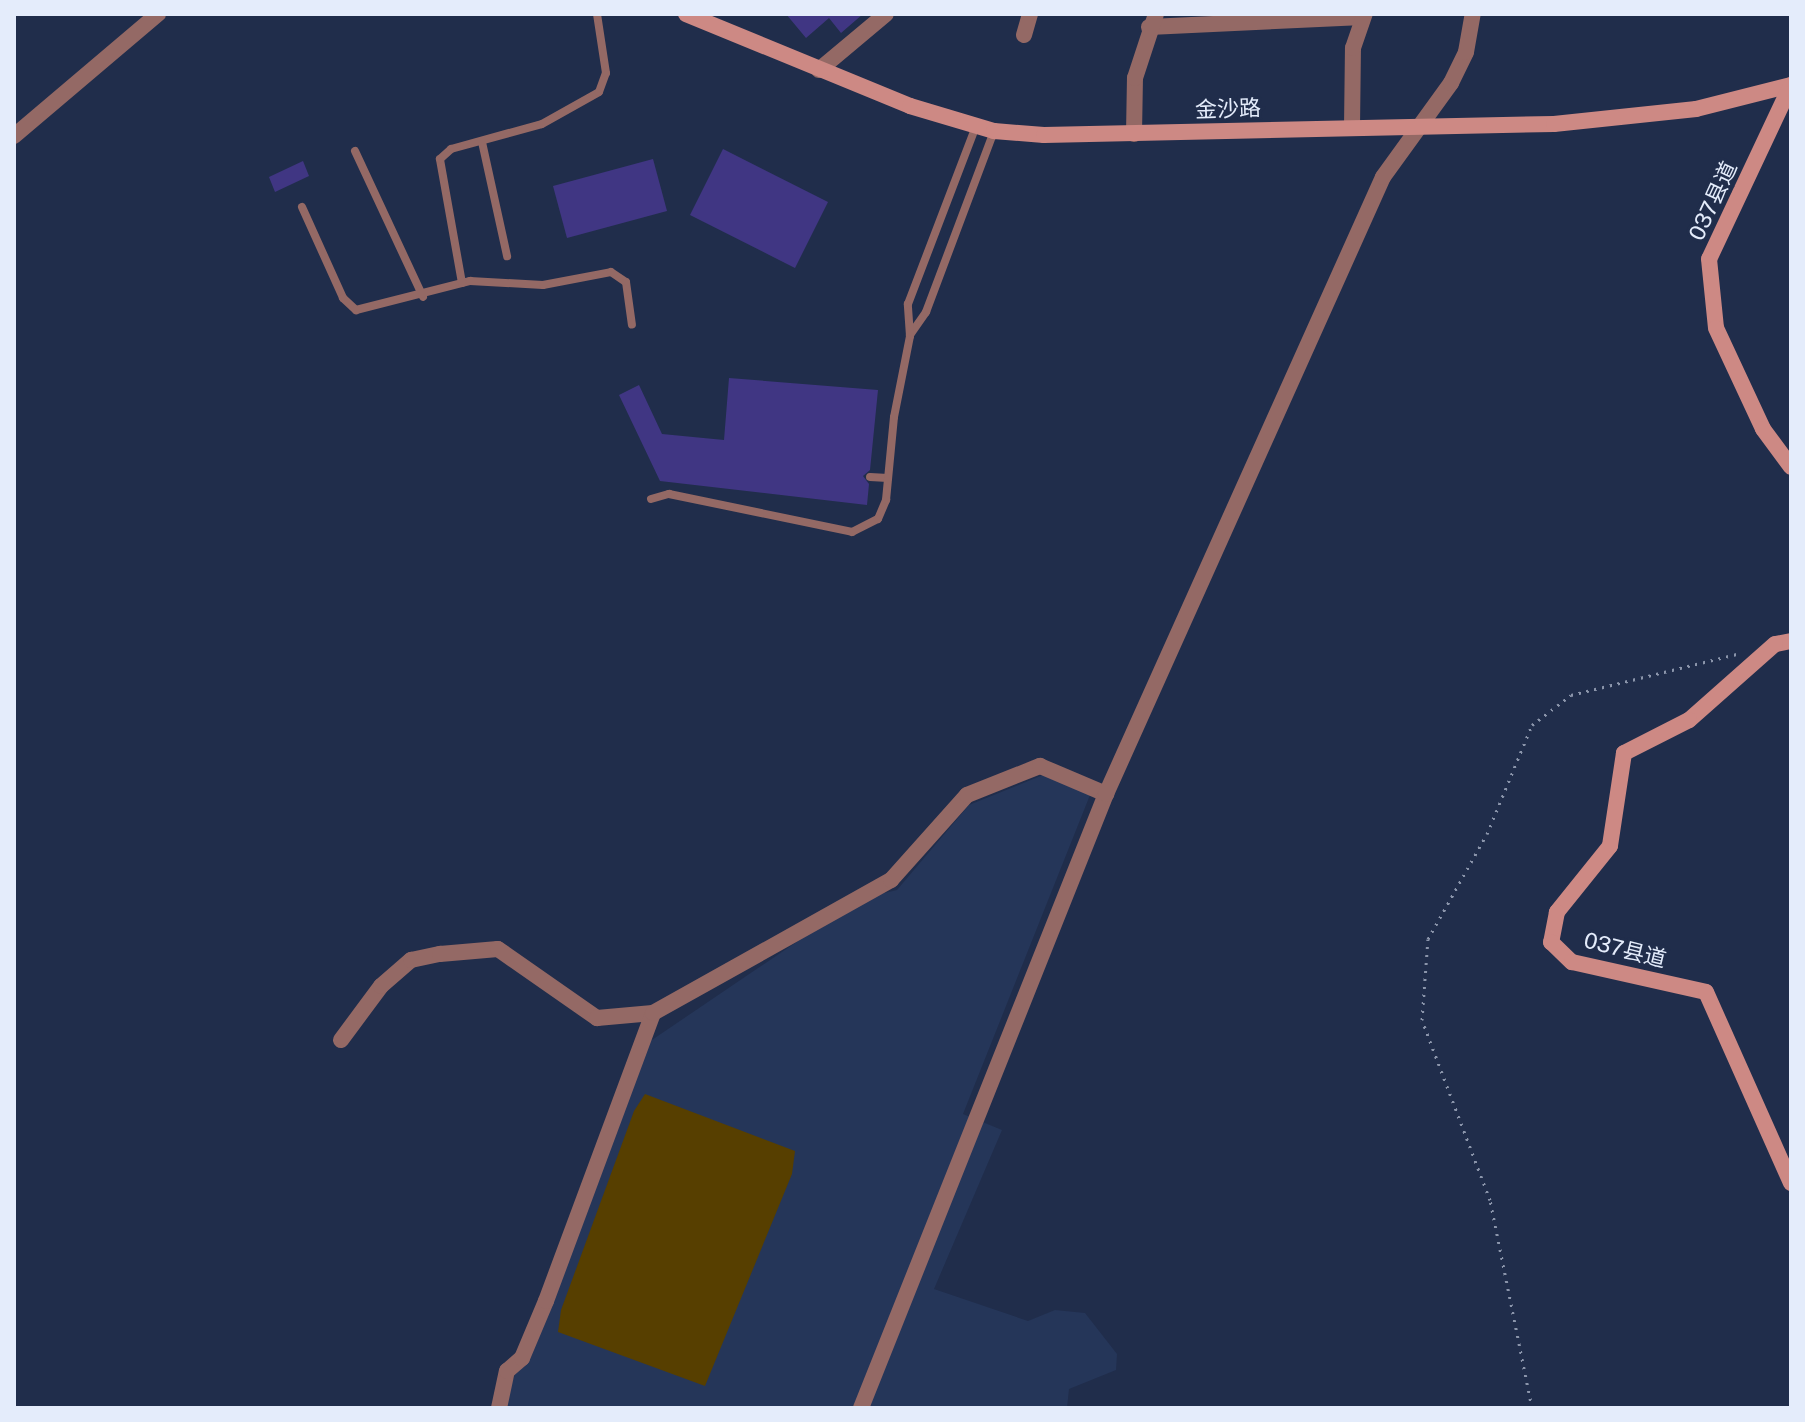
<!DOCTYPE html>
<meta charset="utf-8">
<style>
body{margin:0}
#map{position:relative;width:1805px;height:1422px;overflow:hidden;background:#202d4b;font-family:"Public Sans","Noto Sans SC",sans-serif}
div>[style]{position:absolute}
.built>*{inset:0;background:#253659}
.green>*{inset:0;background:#573f00}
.building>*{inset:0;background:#403683}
.path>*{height:3px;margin-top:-1.5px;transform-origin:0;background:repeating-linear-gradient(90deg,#8b95ab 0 2px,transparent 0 8px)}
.lane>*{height:8px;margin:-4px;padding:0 4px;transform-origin:4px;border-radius:4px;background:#946965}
.street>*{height:16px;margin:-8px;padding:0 8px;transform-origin:8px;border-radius:8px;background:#946965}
.secondary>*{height:16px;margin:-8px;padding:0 8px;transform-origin:8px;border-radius:8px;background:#cd8984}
span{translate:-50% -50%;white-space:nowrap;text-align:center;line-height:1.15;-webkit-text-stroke:6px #202d4b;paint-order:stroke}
.street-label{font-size:22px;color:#e4ecfb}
.frame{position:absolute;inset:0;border:16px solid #e4ecfb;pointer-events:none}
</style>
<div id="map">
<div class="built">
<i style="clip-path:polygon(1043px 775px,1090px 795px,963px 1114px,1002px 1130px,934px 1289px,1028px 1321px,1055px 1310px,1085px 1313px,1117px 1354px,1116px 1370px,1069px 1389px,1067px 1408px,502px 1408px,643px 1046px,860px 899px,897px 890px,969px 805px)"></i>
</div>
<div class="green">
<i style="clip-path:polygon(645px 1094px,795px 1151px,792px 1174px,705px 1386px,558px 1332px,561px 1310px,634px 1111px)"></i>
</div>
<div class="building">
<i style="clip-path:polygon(786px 14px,863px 14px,841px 33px,829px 18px,806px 38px)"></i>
<i style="clip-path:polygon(723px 149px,828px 202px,795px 268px,690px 215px)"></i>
<i style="clip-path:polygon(653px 159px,667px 211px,567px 238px,553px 186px)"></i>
<i style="clip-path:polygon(303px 161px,309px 176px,275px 192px,269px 177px)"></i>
<i style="clip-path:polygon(729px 378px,878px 390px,870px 470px,863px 476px,869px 484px,867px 505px,660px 481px,619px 395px,639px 385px,662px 434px,724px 440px)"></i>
</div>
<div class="path">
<i style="left:1532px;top:1408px;width:212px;rotate:-101.4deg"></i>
<i style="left:1490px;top:1200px;width:192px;rotate:-110.7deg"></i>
<i style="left:1422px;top:1020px;width:81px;rotate:-85.8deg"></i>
<i style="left:1428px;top:939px;width:120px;rotate:-60.7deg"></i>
<i style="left:1487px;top:834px;width:118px;rotate:-67.6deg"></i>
<i style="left:1532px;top:725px;width:49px;rotate:-37.6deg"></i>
<i style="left:1571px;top:695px;width:175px;rotate:-13.9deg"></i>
</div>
<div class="lane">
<i style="left:482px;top:142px;width:117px;rotate:77.6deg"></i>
<i style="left:355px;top:151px;width:161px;rotate:65deg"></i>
<i style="left:302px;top:207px;width:100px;rotate:65.7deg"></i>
<i style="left:343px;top:298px;width:18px;rotate:43deg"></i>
<i style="left:356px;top:310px;width:118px;rotate:-14.3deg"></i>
<i style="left:470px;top:281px;width:73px;rotate:3.1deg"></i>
<i style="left:543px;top:285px;width:69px;rotate:-10.8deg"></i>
<i style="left:611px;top:272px;width:18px;rotate:34deg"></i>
<i style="left:626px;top:282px;width:43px;rotate:82.1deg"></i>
<i style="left:462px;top:283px;width:126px;rotate:-100.1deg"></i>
<i style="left:440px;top:159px;width:15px;rotate:-42deg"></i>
<i style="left:451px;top:149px;width:94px;rotate:-15.4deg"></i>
<i style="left:542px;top:124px;width:65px;rotate:-29.3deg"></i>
<i style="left:599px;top:92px;width:20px;rotate:-70deg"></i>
<i style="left:606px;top:73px;width:60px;rotate:-98.7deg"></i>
<i style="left:910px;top:335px;width:28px;rotate:-55deg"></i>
<i style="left:926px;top:312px;width:193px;rotate:-69.4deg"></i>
<i style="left:870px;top:477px;width:18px;rotate:3deg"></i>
<i style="left:651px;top:499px;width:19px;rotate:-16deg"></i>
<i style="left:669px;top:494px;width:187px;rotate:11.7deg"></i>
<i style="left:852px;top:532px;width:29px;rotate:-27deg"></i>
<i style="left:878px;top:519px;width:21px;rotate:-67deg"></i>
<i style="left:886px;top:500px;width:83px;rotate:-84.5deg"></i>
<i style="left:894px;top:417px;width:83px;rotate:-78.8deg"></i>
<i style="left:910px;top:336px;width:32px;rotate:-94deg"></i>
<i style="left:908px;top:304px;width:191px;rotate:-69.1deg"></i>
</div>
<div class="street">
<i style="left:1149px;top:27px;width:214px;rotate:-2.7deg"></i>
<i style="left:1024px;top:35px;width:22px;rotate:-74deg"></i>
<i style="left:819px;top:70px;width:87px;rotate:-39.9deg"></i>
<i style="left:1352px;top:127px;width:79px;rotate:-89.3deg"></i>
<i style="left:1353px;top:48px;width:36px;rotate:-71deg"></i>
<i style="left:1134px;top:134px;width:56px;rotate:-89deg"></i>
<i style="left:1135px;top:78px;width:67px;rotate:-71.8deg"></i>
<i style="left:14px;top:136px;width:189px;rotate:-40.3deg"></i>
<i style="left:341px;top:1040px;width:67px;rotate:-53.5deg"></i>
<i style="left:381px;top:986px;width:40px;rotate:-41deg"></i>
<i style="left:411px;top:960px;width:30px;rotate:-12deg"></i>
<i style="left:440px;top:954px;width:58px;rotate:-4.9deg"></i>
<i style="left:498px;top:949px;width:121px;rotate:34.9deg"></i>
<i style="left:597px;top:1018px;width:56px;rotate:-5.1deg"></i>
<i style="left:499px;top:1408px;width:38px;rotate:-78deg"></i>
<i style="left:507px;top:1371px;width:20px;rotate:-41deg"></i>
<i style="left:522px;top:1358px;width:62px;rotate:-67.2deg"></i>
<i style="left:546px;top:1301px;width:307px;rotate:-69.6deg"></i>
<i style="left:653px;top:1013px;width:273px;rotate:-29.2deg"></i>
<i style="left:891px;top:880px;width:114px;rotate:-48.2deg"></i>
<i style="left:967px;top:795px;width:79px;rotate:-21.7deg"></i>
<i style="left:1040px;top:766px;width:72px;rotate:23deg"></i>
<i style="left:861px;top:1408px;width:661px;rotate:-68.25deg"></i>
<i style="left:1106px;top:794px;width:676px;rotate:-65.82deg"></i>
<i style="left:1383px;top:177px;width:116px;rotate:-54.1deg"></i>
<i style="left:1451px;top:83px;width:34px;rotate:-64deg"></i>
<i style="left:1466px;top:52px;width:39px;rotate:-80deg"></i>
</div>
<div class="secondary">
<i style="left:686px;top:14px;width:242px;rotate:22.3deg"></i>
<i style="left:910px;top:106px;width:88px;rotate:16.6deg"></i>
<i style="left:994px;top:131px;width:50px;rotate:4.6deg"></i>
<i style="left:1044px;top:135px;width:510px;rotate:-1.24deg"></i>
<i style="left:1554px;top:124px;width:143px;rotate:-6deg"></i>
<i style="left:1696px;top:109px;width:98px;rotate:-14.2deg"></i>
<i style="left:1791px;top:85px;width:192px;rotate:115.2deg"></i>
<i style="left:1709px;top:259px;width:69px;rotate:84.2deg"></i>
<i style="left:1716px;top:328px;width:111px;rotate:65deg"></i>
<i style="left:1763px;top:429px;width:47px;rotate:53.6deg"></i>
<i style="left:1791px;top:641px;width:16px;rotate:169deg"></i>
<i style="left:1775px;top:644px;width:115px;rotate:138.5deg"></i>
<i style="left:1689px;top:720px;width:73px;rotate:153.1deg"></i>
<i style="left:1624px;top:753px;width:94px;rotate:98.6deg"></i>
<i style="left:1610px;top:846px;width:85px;rotate:128.8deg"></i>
<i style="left:1557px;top:912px;width:31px;rotate:101deg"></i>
<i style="left:1551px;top:942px;width:29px;rotate:44deg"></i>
<i style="left:1572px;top:962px;width:137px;rotate:12.6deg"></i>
<i style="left:1706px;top:992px;width:209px;rotate:66deg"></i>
</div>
<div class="street-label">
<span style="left:1228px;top:109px;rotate:-2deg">金沙路</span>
<span style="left:1713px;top:201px;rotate:-65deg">037县道</span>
<span style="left:1625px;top:950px;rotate:14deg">037县道</span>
</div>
<div class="frame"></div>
</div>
